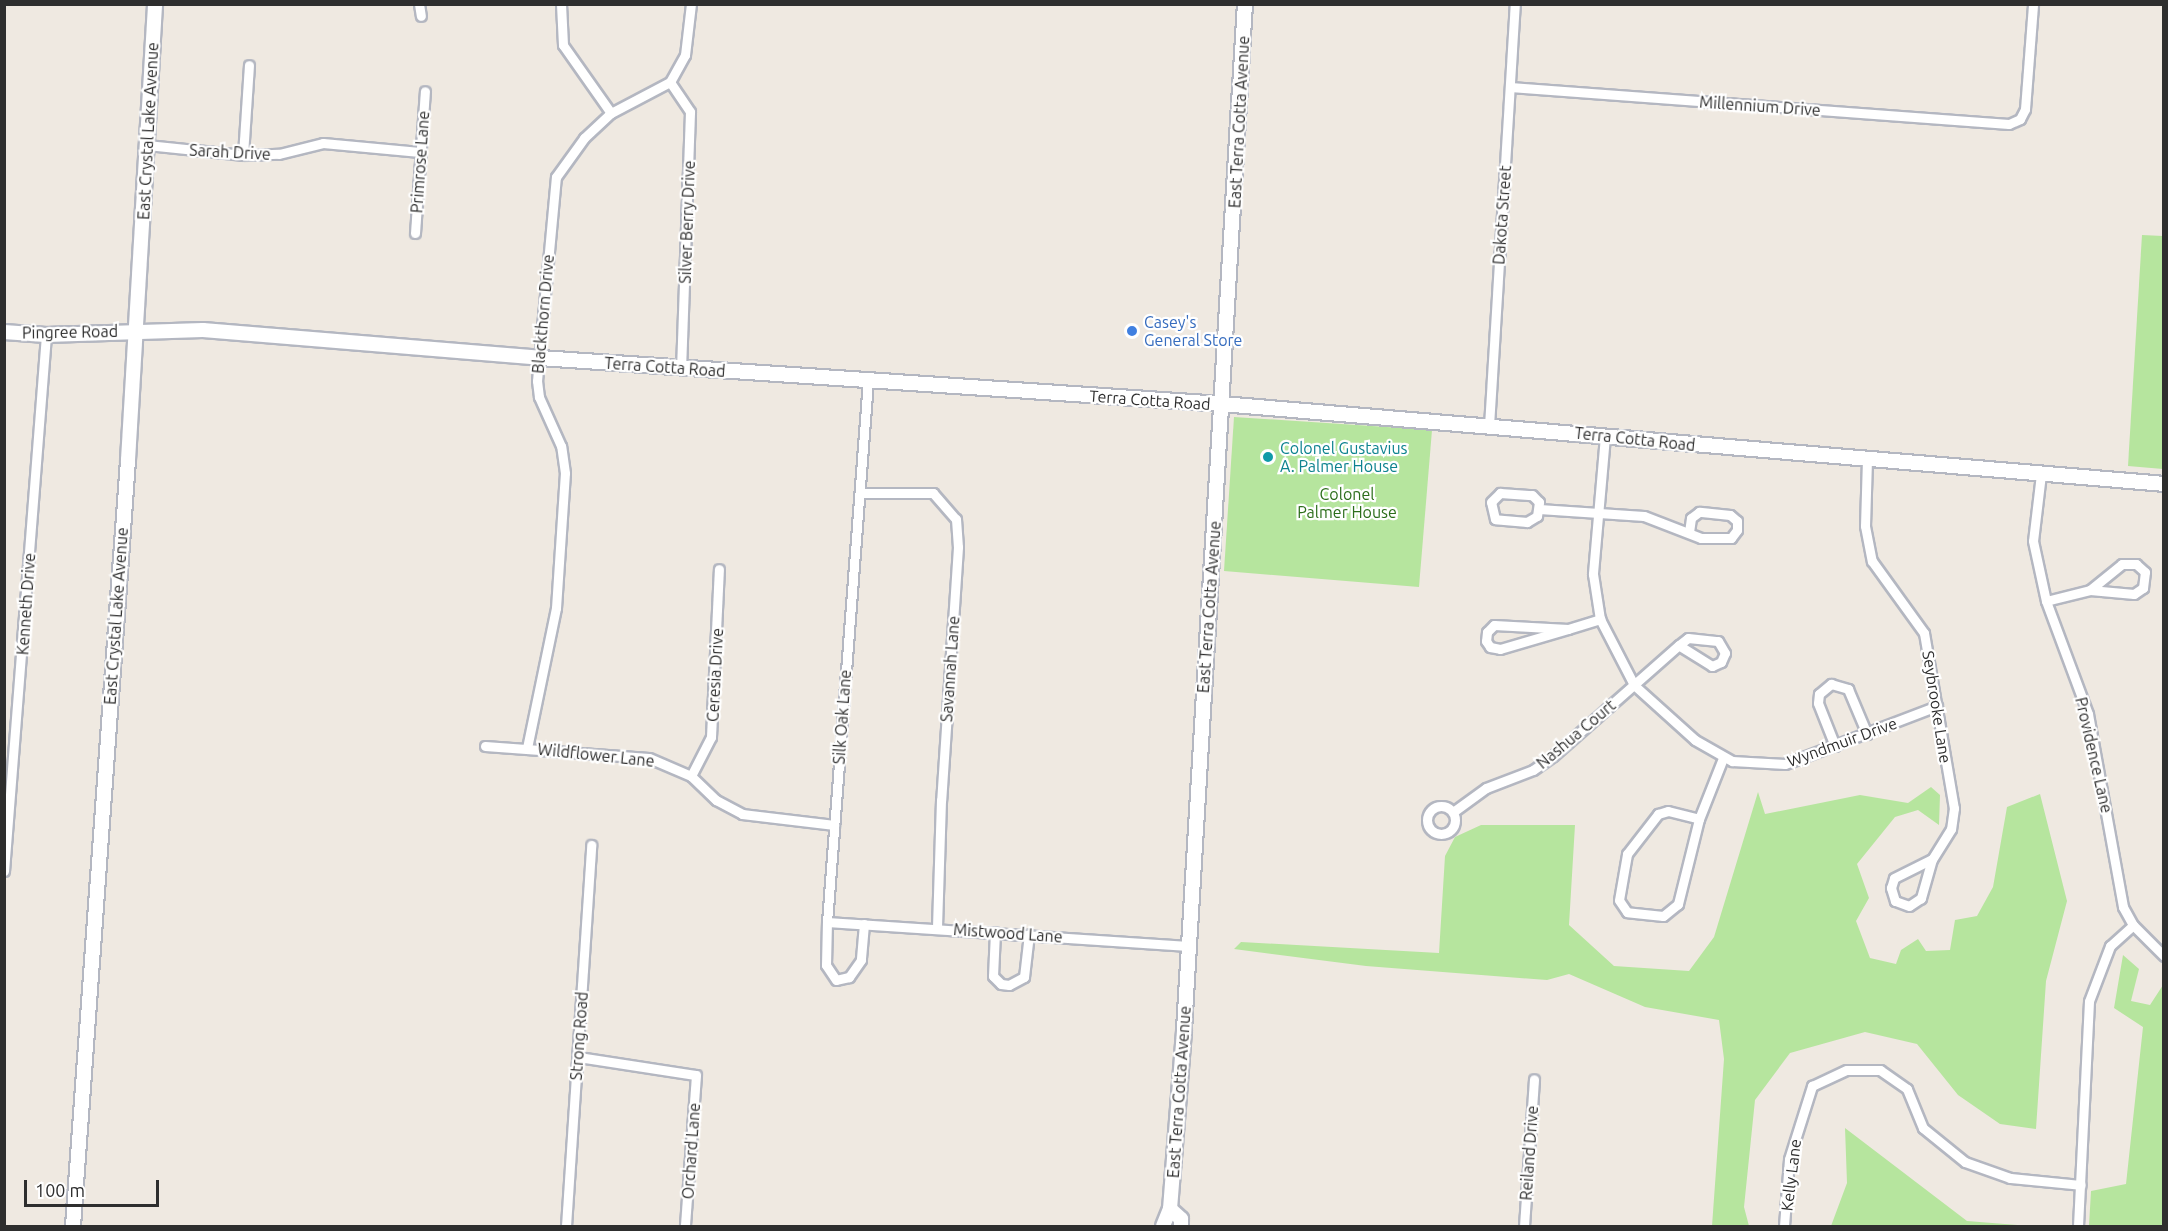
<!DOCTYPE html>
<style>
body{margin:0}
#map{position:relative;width:2168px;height:1231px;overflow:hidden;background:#efe9e1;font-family:Ubuntu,sans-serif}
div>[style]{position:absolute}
.green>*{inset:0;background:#b6e59e}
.roads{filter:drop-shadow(2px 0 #b4b7c1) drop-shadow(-2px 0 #b4b7c1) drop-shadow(0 2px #b4b7c1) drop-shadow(0 -2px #b4b7c1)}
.street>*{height:9px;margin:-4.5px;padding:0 4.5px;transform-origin:4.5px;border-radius:4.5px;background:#fff}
.street>.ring{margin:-4.5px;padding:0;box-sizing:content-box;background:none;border:9px solid #fff;border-radius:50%}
.secondary>*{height:14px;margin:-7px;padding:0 7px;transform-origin:7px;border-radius:7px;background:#fff}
.dots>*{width:16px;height:16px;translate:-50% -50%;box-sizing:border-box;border:3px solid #fff;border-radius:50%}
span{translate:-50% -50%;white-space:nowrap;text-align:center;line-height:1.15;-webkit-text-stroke:4.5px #fff;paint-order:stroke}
.street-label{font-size:16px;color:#2e2e2e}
.shop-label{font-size:16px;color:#366cbe}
.left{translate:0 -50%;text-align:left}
.culture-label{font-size:16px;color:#0d838f}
.park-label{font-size:16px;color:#2c6e1b}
.frame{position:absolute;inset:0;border:6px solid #2e2e2e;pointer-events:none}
.scale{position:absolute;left:24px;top:1180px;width:135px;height:27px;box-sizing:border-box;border:3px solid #2e2e2e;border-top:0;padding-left:8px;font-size:18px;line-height:21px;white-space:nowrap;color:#2e2e2e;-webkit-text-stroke:4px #fff;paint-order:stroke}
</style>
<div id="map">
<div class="green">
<i style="clip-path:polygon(2142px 235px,2163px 236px,2163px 469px,2128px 466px)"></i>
<i style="clip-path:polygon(1234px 417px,1432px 430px,1419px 587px,1224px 571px)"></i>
<i style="clip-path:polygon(1931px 787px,1940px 795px,1939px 825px,1918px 810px,1895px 817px,1857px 864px,1869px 898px,1856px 921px,1870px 958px,1896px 964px,1901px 950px,1918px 939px,1926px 951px,1950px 950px,1955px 920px,1977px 916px,1993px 887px,2007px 807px,2040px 794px,2067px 901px,2046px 981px,2036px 1129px,2000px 1124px,1958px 1095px,1917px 1044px,1865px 1032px,1790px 1053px,1755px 1100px,1744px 1207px,1749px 1226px,1712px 1226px,1724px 1059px,1719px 1020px,1645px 1007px,1569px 974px,1547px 980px,1366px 966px,1234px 949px,1241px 942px,1439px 953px,1445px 856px,1455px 837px,1481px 825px,1575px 825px,1569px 925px,1614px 966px,1689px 971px,1714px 937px,1758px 792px,1765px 814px,1860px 795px,1908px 803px)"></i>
<i style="clip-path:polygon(2123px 955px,2139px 969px,2131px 1001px,2150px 1005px,2163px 985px,2163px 1226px,2089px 1226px,2091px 1191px,2126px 1184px,2143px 1027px,2114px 1008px)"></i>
<i style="clip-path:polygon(1845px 1128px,1967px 1221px,2030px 1226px,1831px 1226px,1847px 1183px)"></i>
</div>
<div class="roads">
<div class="street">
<i style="left:419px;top:4px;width:12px;rotate:81deg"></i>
<i style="left:561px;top:4px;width:41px;rotate:87.2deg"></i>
<i style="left:563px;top:45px;width:83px;rotate:54.8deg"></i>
<i style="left:670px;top:82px;width:36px;rotate:56deg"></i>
<i style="left:690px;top:112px;width:256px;rotate:92deg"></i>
<i style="left:1510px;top:87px;width:500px;rotate:4.24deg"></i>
<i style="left:2009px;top:124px;width:12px;rotate:-24deg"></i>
<i style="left:2020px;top:119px;width:11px;rotate:-63deg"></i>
<i style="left:2025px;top:109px;width:105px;rotate:-85.6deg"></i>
<i style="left:147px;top:145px;width:97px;rotate:5.9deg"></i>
<i style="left:243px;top:155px;width:36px;rotate:-2deg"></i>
<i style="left:279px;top:154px;width:45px;rotate:-14deg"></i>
<i style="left:323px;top:143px;width:97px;rotate:5.3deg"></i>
<i style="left:243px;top:155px;width:90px;rotate:-86.2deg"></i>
<i style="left:415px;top:233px;width:142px;rotate:-86deg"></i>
<i style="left:1489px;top:426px;width:423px;rotate:-86.5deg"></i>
<i style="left:1605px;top:436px;width:139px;rotate:95deg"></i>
<i style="left:1593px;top:574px;width:46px;rotate:81.2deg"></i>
<i style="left:1600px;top:619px;width:74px;rotate:62.7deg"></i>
<i style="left:1634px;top:685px;width:82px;rotate:42deg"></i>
<i style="left:1695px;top:740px;width:43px;rotate:29.6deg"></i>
<i style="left:1732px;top:761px;width:53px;rotate:3.2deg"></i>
<i style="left:1785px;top:764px;width:163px;rotate:-20.9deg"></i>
<i style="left:1867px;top:459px;width:67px;rotate:91.7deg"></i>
<i style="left:1865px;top:526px;width:36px;rotate:79deg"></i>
<i style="left:1872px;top:561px;width:89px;rotate:54.2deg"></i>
<i style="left:1924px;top:633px;width:178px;rotate:80.3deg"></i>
<i style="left:1954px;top:808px;width:21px;rotate:98deg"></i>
<i style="left:1951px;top:829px;width:36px;rotate:122deg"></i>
<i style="left:1932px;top:859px;width:41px;rotate:105.8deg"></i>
<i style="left:1921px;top:898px;width:14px;rotate:146deg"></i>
<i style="left:1909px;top:906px;width:15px;rotate:-160deg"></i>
<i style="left:1895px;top:901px;width:14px;rotate:-107deg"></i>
<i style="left:1891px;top:888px;width:10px;rotate:-73deg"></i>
<i style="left:1894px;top:878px;width:42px;rotate:-26.6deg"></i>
<i style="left:2041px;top:474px;width:67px;rotate:96.8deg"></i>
<i style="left:2033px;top:541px;width:61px;rotate:77.8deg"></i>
<i style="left:2046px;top:601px;width:121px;rotate:69.6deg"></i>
<i style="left:2088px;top:714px;width:196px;rotate:79.7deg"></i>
<i style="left:2123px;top:907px;width:21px;rotate:61deg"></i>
<i style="left:2133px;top:925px;width:44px;rotate:45deg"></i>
<i style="left:860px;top:493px;width:73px"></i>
<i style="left:933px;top:493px;width:35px;rotate:49deg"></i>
<i style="left:956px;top:519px;width:28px;rotate:86deg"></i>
<i style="left:958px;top:547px;width:254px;rotate:93.8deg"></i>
<i style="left:941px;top:800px;width:128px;rotate:91.8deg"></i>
<i style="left:1500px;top:493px;width:32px;rotate:4deg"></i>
<i style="left:1532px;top:495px;width:10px;rotate:45deg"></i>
<i style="left:1539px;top:502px;width:14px;rotate:98deg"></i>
<i style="left:1537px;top:516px;width:12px;rotate:149deg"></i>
<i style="left:1527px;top:522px;width:32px;rotate:-175deg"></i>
<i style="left:1495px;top:519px;width:17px;rotate:-103deg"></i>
<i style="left:1491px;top:502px;width:13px;rotate:-45deg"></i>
<i style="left:1539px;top:509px;width:105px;rotate:3.8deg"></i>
<i style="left:1644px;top:516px;width:61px;rotate:21.1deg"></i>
<i style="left:1701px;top:538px;width:30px"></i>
<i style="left:1731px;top:538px;width:10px;rotate:-53deg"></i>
<i style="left:1737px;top:530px;width:9px;rotate:-90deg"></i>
<i style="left:1737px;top:521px;width:9px;rotate:-139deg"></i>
<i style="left:1730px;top:515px;width:31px;rotate:-174deg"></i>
<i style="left:1699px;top:512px;width:10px;rotate:143deg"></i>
<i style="left:1691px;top:518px;width:15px;rotate:98deg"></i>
<i style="left:2046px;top:601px;width:45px;rotate:-14deg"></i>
<i style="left:2090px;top:590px;width:44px;rotate:5.2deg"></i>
<i style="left:2134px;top:594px;width:11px;rotate:-34deg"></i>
<i style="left:2143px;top:588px;width:16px;rotate:-83deg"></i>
<i style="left:2145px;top:572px;width:12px;rotate:-138deg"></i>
<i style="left:2136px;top:564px;width:14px;rotate:180deg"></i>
<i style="left:2122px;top:564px;width:41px;rotate:140.9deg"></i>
<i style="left:1568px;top:629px;width:74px;rotate:-176.9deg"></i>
<i style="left:1494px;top:625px;width:10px;rotate:135deg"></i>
<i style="left:1487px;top:632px;width:9px;rotate:96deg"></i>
<i style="left:1486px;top:641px;width:7px;rotate:56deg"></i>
<i style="left:1490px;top:647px;width:10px;rotate:11deg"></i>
<i style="left:1500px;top:649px;width:71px;rotate:-16.4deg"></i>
<i style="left:1568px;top:629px;width:34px;rotate:-17deg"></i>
<i style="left:485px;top:746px;width:164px;rotate:4.2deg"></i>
<i style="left:649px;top:758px;width:46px;rotate:23.2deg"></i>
<i style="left:691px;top:776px;width:35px;rotate:44deg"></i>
<i style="left:716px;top:800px;width:30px;rotate:28deg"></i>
<i style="left:742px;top:814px;width:93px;rotate:6.8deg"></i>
<i style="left:1835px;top:746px;width:46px;rotate:-111.6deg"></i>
<i style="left:1818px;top:703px;width:9px;rotate:-84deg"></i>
<i style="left:1819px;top:694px;width:16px;rotate:-40deg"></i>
<i style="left:1831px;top:684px;width:18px;rotate:16deg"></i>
<i style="left:1848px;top:689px;width:49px;rotate:67.1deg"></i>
<i style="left:527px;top:748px;width:143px;rotate:-78.3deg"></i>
<i style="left:556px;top:608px;width:135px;rotate:-86.2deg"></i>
<i style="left:565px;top:473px;width:27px;rotate:-98deg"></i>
<i style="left:561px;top:446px;width:54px;rotate:-114.2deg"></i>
<i style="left:539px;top:397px;width:16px;rotate:-97deg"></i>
<i style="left:537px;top:381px;width:205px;rotate:-84.7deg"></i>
<i style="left:556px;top:177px;width:48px;rotate:-54.3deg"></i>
<i style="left:584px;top:138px;width:37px;rotate:-43deg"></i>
<i style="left:611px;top:113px;width:67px;rotate:-27.7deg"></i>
<i style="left:670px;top:82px;width:31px;rotate:-61deg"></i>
<i style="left:685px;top:55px;width:51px;rotate:-83.3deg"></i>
<i style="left:691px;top:776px;width:44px;rotate:-62.9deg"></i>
<i style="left:711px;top:737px;width:168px;rotate:-87.3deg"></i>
<i class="ring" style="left:1427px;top:806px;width:19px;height:19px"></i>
<i style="left:1668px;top:811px;width:32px;rotate:14deg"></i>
<i style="left:1699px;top:819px;width:88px;rotate:103.9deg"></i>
<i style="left:1678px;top:904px;width:19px;rotate:141deg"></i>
<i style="left:1663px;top:916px;width:36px;rotate:-174deg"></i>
<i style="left:1627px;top:912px;width:14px;rotate:-124deg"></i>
<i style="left:1619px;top:900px;width:47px;rotate:-80.1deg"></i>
<i style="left:1627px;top:854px;width:51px;rotate:-52.2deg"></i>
<i style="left:1658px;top:814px;width:10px;rotate:-17deg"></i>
<i style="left:1453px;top:812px;width:41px;rotate:-36deg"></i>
<i style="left:1486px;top:788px;width:50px;rotate:-21deg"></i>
<i style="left:1533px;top:770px;width:24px;rotate:-35deg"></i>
<i style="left:1553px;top:756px;width:168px;rotate:-41.4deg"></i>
<i style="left:1679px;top:645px;width:11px;rotate:-38deg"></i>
<i style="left:1688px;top:638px;width:30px;rotate:6deg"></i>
<i style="left:1718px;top:641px;width:14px;rotate:60deg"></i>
<i style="left:1725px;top:653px;width:10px;rotate:114deg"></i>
<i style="left:1721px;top:662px;width:10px;rotate:156deg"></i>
<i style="left:1712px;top:666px;width:39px;rotate:-148deg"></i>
<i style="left:1699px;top:819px;width:66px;rotate:-68.5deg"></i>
<i style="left:4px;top:871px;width:538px;rotate:-85.52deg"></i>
<i style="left:827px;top:922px;width:362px;rotate:3.8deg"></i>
<i style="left:864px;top:924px;width:36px;rotate:95deg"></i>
<i style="left:861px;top:960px;width:21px;rotate:125deg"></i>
<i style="left:849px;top:977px;width:13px;rotate:167deg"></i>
<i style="left:836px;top:980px;width:18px;rotate:-124deg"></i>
<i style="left:826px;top:965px;width:43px;rotate:-88.7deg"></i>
<i style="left:827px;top:922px;width:544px;rotate:-85.67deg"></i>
<i style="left:995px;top:932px;width:44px;rotate:92.6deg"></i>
<i style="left:993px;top:976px;width:11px;rotate:45deg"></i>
<i style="left:1001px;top:984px;width:8px;rotate:7deg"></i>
<i style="left:1009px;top:985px;width:17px;rotate:-28deg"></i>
<i style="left:1024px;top:977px;width:43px;rotate:-83.4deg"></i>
<i style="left:578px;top:1057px;width:119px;rotate:8.7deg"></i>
<i style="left:696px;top:1075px;width:151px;rotate:94.2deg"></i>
<i style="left:566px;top:1226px;width:382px;rotate:-86.2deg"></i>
<i style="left:1524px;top:1226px;width:147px;rotate:-86.1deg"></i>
<i style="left:1784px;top:1226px;width:67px;rotate:-85.7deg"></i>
<i style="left:1789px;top:1159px;width:77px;rotate:-72.5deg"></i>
<i style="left:1812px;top:1086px;width:38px;rotate:-25deg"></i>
<i style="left:1847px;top:1070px;width:33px"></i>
<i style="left:1880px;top:1070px;width:33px;rotate:35deg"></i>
<i style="left:1907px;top:1089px;width:42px;rotate:67.7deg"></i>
<i style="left:1923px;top:1128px;width:54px;rotate:39deg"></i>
<i style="left:1965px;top:1162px;width:48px;rotate:19.6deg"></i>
<i style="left:2010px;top:1178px;width:71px;rotate:5.6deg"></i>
<i style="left:2078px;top:1226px;width:225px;rotate:-87.2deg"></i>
<i style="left:2089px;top:1001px;width:59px;rotate:-69.1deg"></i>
<i style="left:2110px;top:946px;width:31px;rotate:-42deg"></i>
</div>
<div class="secondary">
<i style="left:4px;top:332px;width:42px;rotate:4.1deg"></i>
<i style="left:46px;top:335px;width:157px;rotate:-1.8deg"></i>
<i style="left:203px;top:330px;width:338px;rotate:4.7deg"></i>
<i style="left:540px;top:358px;width:684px;rotate:3.86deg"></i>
<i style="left:1222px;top:404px;width:945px;rotate:4.85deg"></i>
<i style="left:1170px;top:1209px;width:15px;rotate:42deg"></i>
<i style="left:1181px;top:1219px;width:7px;rotate:90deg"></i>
<i style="left:73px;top:1226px;width:768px;rotate:-85.89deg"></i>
<i style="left:128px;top:460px;width:457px;rotate:-86.6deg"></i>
<i style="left:1163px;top:1226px;width:18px;rotate:-68deg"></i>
<i style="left:1170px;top:1209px;width:180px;rotate:-85.5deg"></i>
<i style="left:1184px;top:1030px;width:1028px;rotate:-86.6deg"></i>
</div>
</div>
<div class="dots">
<i style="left:1132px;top:331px;background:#3f7fe0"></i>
<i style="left:1268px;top:457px;background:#0f9aa8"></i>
</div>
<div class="street-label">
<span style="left:1760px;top:106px;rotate:4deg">Millennium Drive</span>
<span style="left:1239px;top:122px;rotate:-87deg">East Terra Cotta Avenue</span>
<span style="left:148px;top:131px;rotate:-87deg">East Crystal Lake Avenue</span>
<span style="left:230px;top:152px;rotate:3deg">Sarah Drive</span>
<span style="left:420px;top:162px;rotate:-86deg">Primrose Lane</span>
<span style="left:1502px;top:215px;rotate:-86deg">Dakota Street</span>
<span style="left:687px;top:222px;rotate:-88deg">Silver Berry Drive</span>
<span style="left:543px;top:314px;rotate:-85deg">Blackthorn Drive</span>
<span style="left:70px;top:332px;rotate:-1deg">Pingree Road</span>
<span style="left:665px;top:367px;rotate:4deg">Terra Cotta Road</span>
<span style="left:1150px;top:400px;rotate:4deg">Terra Cotta Road</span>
<span style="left:1635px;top:439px;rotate:6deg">Terra Cotta Road</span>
<span style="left:26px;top:604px;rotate:-86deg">Kenneth Drive</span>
<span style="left:1209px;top:607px;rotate:-86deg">East Terra Cotta Avenue</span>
<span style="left:116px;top:616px;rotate:-86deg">East Crystal Lake Avenue</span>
<span style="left:950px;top:669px;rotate:-86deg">Savannah Lane</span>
<span style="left:715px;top:675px;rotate:-87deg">Ceresia Drive</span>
<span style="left:1937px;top:707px;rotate:81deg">Seybrooke Lane</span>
<span style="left:842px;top:717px;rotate:-86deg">Silk Oak Lane</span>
<span style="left:1576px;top:734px;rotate:-40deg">Nashua Court</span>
<span style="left:1842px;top:742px;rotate:-20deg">Wyndmuir Drive</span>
<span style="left:596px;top:755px;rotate:6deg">Wildflower Lane</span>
<span style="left:2094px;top:755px;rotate:77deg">Providence Lane</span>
<span style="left:1008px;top:933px;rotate:4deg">Mistwood Lane</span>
<span style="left:579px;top:1036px;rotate:-86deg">Strong Road</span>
<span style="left:1179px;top:1092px;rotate:-86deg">East Terra Cotta Avenue</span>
<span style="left:691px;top:1151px;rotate:-86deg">Orchard Lane</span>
<span style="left:1529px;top:1153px;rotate:-86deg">Reiland Drive</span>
<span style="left:1791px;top:1175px;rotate:-83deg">Kelly Lane</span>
</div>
<div class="shop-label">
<span class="left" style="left:1144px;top:331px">Casey's<br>General Store</span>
</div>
<div class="culture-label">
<span class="left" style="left:1280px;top:457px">Colonel Gustavius<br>A. Palmer House</span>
</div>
<div class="park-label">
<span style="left:1347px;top:503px">Colonel<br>Palmer House</span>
</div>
<div class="frame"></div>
<div class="scale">100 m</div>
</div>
